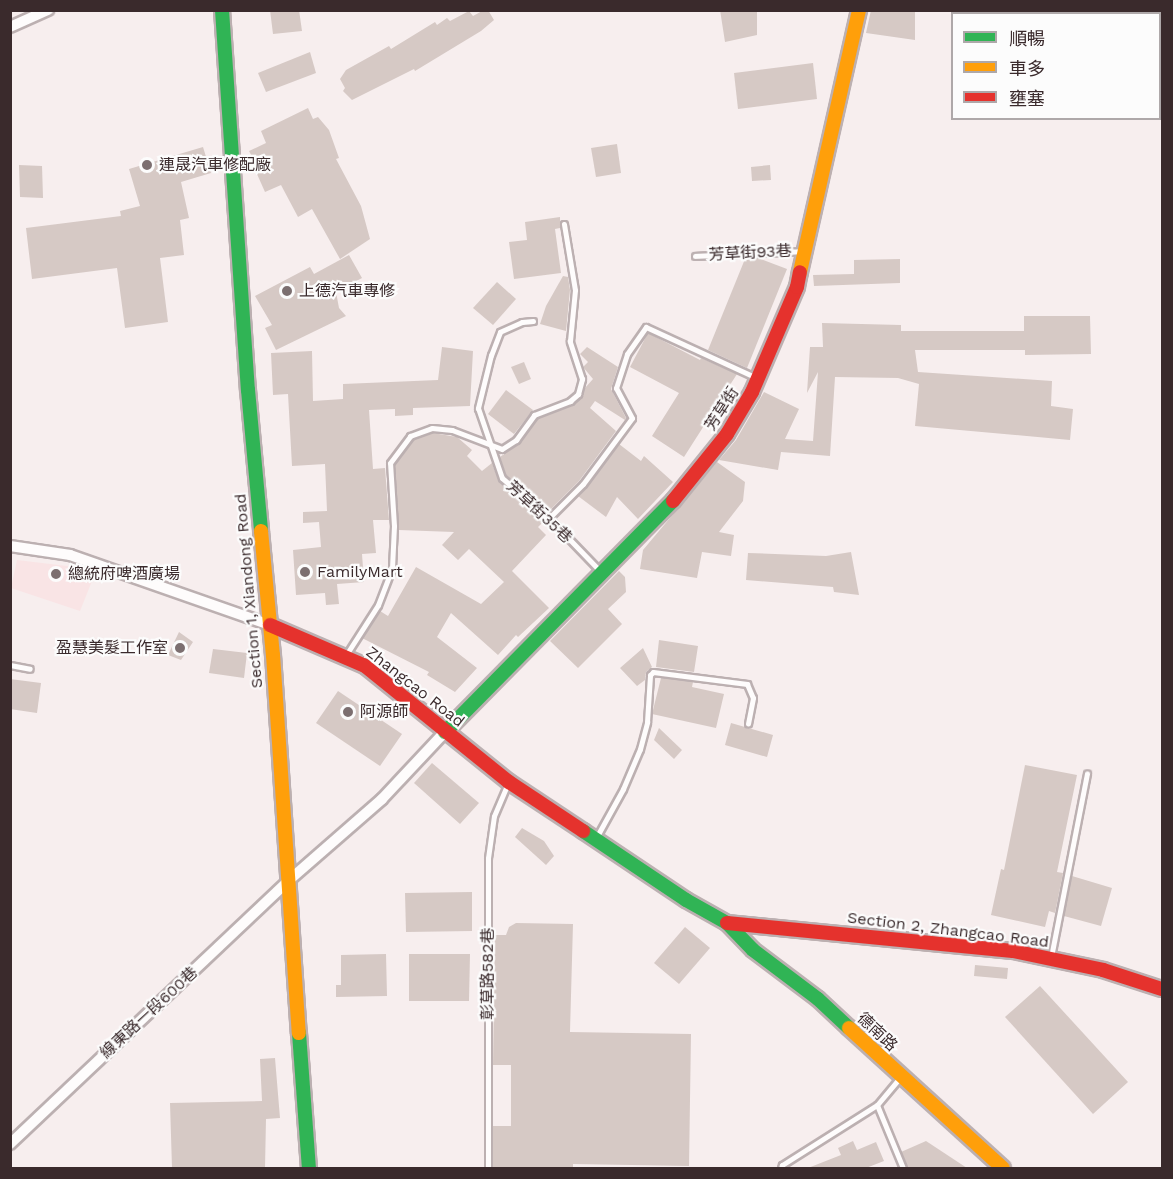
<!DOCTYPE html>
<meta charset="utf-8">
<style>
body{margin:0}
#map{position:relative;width:1173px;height:1179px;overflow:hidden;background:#f7eeee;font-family:"Work Sans","Noto Sans TC",sans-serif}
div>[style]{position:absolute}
.built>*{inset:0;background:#f9e4e5}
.building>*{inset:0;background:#d6c9c5}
.roads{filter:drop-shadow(2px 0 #bcb0b1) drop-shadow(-2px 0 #bcb0b1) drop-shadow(0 2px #bcb0b1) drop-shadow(0 -2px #bcb0b1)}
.lane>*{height:5px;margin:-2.5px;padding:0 2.5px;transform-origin:2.5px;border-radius:2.5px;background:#fefcfc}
.street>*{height:10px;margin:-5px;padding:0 5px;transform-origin:5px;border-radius:5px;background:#fefcfc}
.fast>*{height:14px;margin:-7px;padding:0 7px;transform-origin:7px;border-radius:7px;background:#30b455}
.slow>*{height:14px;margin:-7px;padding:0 7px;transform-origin:7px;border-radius:7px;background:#ff9f0a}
.jam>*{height:14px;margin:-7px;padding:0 7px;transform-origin:7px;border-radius:7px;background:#e5322d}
.dots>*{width:16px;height:16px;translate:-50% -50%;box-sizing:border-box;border:3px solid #fcfcfc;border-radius:50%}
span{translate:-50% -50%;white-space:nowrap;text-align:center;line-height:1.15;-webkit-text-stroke:4.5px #fcfcfc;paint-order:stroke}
.poi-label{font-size:16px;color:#3a2a2c}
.left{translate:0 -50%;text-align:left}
.right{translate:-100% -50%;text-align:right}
.street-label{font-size:16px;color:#3a2a2c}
.frame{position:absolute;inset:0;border:12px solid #3a2a2c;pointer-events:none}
.legend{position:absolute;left:951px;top:12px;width:210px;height:108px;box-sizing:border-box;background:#fcfcfc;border:2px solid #aea8a9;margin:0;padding:8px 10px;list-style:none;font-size:18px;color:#3a2a2c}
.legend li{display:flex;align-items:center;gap:12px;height:30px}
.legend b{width:30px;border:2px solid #aea8a9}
</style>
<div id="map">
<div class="built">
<i style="clip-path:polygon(17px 560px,67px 566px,94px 576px,80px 611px,11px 588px)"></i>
</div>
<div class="building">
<i style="clip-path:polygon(270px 10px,299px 10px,302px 31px,273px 34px)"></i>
<i style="clip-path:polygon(484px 10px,488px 10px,494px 20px,481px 31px,415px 71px,414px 69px,352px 100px,343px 91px,345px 88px,340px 79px,346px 70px,389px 46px,391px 49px,435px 22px,437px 25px,447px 18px,450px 21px,469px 11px,473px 16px)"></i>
<i style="clip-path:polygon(720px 10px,757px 10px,757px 35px,725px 42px)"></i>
<i style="clip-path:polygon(871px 10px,915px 10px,915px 40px,866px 33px)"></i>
<i style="clip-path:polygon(310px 52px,316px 73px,266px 92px,258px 73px)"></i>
<i style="clip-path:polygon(813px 63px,817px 99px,738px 109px,734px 73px)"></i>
<i style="clip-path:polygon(308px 108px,313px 119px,318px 117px,329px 130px,339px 158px,336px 159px,361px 206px,370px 239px,340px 259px,312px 209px,298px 217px,281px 185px,265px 192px,257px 174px,260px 172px,249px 151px,266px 143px,261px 131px)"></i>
<i style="clip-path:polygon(617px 144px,621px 173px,596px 177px,591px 148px)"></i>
<i style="clip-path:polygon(203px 147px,211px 173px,181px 182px,189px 218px,180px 220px,184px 255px,160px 258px,168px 322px,125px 328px,117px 268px,32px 279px,26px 228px,121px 216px,120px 211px,140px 206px,129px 169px)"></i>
<i style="clip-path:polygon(19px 165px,42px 166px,43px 198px,20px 197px)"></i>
<i style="clip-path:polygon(770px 165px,771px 180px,752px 181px,751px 167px)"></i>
<i style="clip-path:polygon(560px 217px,560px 228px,555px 229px,561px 273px,514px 279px,509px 242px,527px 240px,525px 222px)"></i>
<i style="clip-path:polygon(349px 255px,362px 278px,336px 292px,339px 308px,346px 316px,276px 350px,265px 328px,272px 325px,255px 296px,310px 267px,314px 274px)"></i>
<i style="clip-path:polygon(758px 258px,787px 269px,747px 368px,708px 350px,745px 259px)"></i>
<i style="clip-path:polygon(900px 259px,900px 283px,814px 286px,813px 275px,854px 274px,854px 260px)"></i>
<i style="clip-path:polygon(563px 276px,568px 277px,570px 290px,566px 331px,540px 324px,546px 306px)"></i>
<i style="clip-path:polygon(497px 282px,516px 299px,493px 325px,473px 308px)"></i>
<i style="clip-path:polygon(1024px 316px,1090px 316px,1091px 354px,1025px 355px,1025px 350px,915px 350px,918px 372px,1052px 381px,1051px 406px,1073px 409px,1070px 440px,915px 426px,919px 384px,898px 378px,835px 377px,830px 456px,781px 452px,778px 470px,719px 460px,736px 440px,764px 392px,799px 409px,785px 439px,813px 441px,818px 372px,807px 393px,810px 347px,823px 347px,822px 323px,901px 325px,901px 331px,1024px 331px)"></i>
<i style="clip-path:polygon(648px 333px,700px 360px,701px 358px,737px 374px,684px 457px,652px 436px,679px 393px,630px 367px)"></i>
<i style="clip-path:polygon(442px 347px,473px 351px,470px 406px,413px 408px,413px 415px,395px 416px,395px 409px,369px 410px,373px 469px,385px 468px,389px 520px,373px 520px,376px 553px,362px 554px,364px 582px,337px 584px,339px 604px,326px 605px,325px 593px,296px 595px,293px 550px,321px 547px,319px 522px,303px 523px,303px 512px,327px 511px,325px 464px,292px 466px,288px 394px,273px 395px,271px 353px,312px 351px,313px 401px,343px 399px,343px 384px,438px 380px)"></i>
<i style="clip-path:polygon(587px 347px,618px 367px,611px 389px,626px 418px,625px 420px,595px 401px,590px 408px,616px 431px,579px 481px,549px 511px,506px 475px,500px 457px,520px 443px,537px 419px,572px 405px,582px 397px,585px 388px,593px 379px,583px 367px,588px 362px,580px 354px)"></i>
<i style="clip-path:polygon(524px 362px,531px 379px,519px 384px,511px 367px)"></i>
<i style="clip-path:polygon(506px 390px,533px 410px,514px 434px,488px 414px)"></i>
<i style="clip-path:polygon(433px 433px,457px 437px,472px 450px,467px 456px,482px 471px,492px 463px,499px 482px,544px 521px,538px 527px,546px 535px,512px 571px,549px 608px,518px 637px,516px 635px,498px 655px,451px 613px,437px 637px,477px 668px,455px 692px,427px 675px,429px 672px,362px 638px,380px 611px,388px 616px,416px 567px,481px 604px,504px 582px,469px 549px,458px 560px,442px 545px,454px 532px,399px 530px,395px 464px,413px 440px)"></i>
<i style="clip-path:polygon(619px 444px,641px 461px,644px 456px,673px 482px,638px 519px,617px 497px,606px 517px,578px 496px)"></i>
<i style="clip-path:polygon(717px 462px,745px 482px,743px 501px,719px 532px,734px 535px,731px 556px,702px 552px,697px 578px,640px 569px,643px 550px)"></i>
<i style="clip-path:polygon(851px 552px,859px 595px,834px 592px,833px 587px,746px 580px,748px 553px,826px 556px)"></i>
<i style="clip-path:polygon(619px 571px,625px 577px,626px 592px,608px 609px,622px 624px,578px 668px,550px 641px)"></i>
<i style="clip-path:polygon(179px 632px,193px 642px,181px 660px,168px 655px)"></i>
<i style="clip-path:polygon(659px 640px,698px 646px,694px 672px,656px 667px)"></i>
<i style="clip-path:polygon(643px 648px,652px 667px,646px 672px,645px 680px,637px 686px,620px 668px)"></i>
<i style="clip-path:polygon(213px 649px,247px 653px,244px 678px,209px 673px)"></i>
<i style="clip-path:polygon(661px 678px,693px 682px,692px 687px,724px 694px,716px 728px,652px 714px)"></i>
<i style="clip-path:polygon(10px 679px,41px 683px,37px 713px,10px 709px)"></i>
<i style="clip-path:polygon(338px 691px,402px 734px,380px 766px,316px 723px)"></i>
<i style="clip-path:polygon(731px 723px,773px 735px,767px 757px,725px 745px)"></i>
<i style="clip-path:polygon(659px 728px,682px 750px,674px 759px,654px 740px)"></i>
<i style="clip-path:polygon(432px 763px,479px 803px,460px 824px,414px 783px)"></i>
<i style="clip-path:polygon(1025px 765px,1077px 775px,1057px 872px,1063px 873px,1055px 913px,1049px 911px,1045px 927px,991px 915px,1001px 869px,1004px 870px)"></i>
<i style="clip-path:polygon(522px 828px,544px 841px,554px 856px,546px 865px,515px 837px)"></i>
<i style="clip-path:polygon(1072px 876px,1112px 888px,1101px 926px,1064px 916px)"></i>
<i style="clip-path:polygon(472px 892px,472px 931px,406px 932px,405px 893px)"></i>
<i style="clip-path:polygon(516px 923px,573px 924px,570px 1032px,691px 1034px,689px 1166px,573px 1164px,573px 1168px,493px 1168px,493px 1126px,511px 1126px,511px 1065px,493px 1065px,495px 935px,506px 935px,509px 927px)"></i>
<i style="clip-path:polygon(685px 927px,710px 948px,679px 984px,654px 963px)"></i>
<i style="clip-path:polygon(386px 954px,387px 996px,336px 997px,336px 985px,341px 985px,341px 955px)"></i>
<i style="clip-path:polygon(409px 954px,470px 954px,469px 1001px,409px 1001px)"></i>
<i style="clip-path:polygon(975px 965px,1008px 968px,1007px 979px,974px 976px)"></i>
<i style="clip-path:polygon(1040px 986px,1128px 1082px,1093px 1114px,1005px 1017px)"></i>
<i style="clip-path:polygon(275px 1058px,280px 1118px,266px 1119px,265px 1168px,172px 1168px,170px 1103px,262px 1101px,260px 1059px)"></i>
<i style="clip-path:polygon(853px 1141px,857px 1150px,876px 1142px,884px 1161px,866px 1168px,808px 1168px,841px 1155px,838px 1148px)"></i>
<i style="clip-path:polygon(926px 1141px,967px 1168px,908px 1168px,901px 1152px)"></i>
</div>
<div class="roads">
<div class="lane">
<i style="left:695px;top:256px;width:109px;rotate:-2.6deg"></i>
<i style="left:533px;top:321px;width:11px;rotate:175deg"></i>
<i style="left:522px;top:322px;width:24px;rotate:156deg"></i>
<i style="left:500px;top:332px;width:25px;rotate:111deg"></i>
<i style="left:491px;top:355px;width:55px;rotate:103.8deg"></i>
<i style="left:478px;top:408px;width:74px;rotate:71.1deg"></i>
<i style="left:502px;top:478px;width:62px;rotate:40.4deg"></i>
<i style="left:549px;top:518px;width:75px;rotate:46.1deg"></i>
<i style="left:549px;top:518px;width:48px;rotate:-45deg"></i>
<i style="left:583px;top:484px;width:82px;rotate:-53.4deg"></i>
<i style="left:632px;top:418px;width:34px;rotate:-118deg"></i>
<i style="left:616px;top:388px;width:36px;rotate:-72deg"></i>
<i style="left:627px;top:354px;width:33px;rotate:-55deg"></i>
<i style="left:646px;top:327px;width:122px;rotate:24.7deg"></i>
<i style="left:346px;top:655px;width:59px;rotate:-57.4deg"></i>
<i style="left:378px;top:605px;width:40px;rotate:-69deg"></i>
<i style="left:392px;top:568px;width:42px;rotate:-87.3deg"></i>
<i style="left:394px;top:526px;width:63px;rotate:-93.6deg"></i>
<i style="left:390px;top:463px;width:34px;rotate:-53deg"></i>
<i style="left:410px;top:436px;width:23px;rotate:-20deg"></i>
<i style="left:432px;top:428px;width:20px;rotate:6deg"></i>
<i style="left:452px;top:430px;width:53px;rotate:20.8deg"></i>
<i style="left:502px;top:449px;width:17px;rotate:-33deg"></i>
<i style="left:516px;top:440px;width:31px;rotate:-54deg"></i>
<i style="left:534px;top:415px;width:39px;rotate:-21deg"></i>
<i style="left:570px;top:401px;width:11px;rotate:-41deg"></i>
<i style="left:578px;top:394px;width:16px;rotate:-75deg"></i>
<i style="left:582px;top:379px;width:40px;rotate:-108deg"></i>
<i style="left:570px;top:341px;width:51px;rotate:-84.4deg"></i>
<i style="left:575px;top:290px;width:67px;rotate:-99.5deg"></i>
<i style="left:10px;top:665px;width:20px;rotate:11deg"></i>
<i style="left:596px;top:838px;width:56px;rotate:-61.1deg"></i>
<i style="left:623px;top:789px;width:43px;rotate:-67deg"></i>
<i style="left:640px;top:749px;width:28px;rotate:-75deg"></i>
<i style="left:647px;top:722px;width:47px;rotate:-86.3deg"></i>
<i style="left:650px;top:675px;width:4px;rotate:-45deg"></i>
<i style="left:653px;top:672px;width:95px;rotate:7.3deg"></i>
<i style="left:747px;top:684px;width:15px;rotate:67deg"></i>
<i style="left:753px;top:698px;width:26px;rotate:101deg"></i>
<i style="left:1051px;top:957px;width:187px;rotate:-78.9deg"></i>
<i style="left:877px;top:1105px;width:68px;rotate:67.6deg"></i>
<i style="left:488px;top:1168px;width:310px;rotate:-90deg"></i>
<i style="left:488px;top:858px;width:42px;rotate:-81.9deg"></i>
<i style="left:494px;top:816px;width:36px;rotate:-67deg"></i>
<i style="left:781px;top:1168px;width:3px;rotate:-72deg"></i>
<i style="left:782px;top:1165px;width:112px;rotate:-32.3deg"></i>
<i style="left:877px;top:1105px;width:35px;rotate:-50deg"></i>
</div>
<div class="street">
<i style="left:10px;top:27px;width:42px;rotate:-24.1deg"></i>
<i style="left:10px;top:546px;width:61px;rotate:8.5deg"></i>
<i style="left:70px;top:555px;width:212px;rotate:19.3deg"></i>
<i style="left:10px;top:1144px;width:381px;rotate:-43.4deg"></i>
<i style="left:287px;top:882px;width:126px;rotate:-41.1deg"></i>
<i style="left:382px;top:799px;width:92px;rotate:-46.8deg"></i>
</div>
<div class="fast">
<i style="left:222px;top:10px;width:381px;rotate:86.1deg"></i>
<i style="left:248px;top:390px;width:142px;rotate:84.7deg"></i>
<i style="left:445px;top:732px;width:325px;rotate:-45.4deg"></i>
<i style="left:583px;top:831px;width:124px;rotate:33.8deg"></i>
<i style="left:686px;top:900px;width:47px;rotate:29.3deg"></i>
<i style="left:727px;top:923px;width:37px;rotate:46deg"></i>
<i style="left:753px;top:950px;width:81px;rotate:37deg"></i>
<i style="left:818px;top:999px;width:42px;rotate:43.1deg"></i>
<i style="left:299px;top:1033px;width:135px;rotate:85.8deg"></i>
</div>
<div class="slow">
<i style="left:800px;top:272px;width:269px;rotate:-77.3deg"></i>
<i style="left:261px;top:531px;width:125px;rotate:84.5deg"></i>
<i style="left:273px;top:655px;width:379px;rotate:86.1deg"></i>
<i style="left:849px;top:1028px;width:208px;rotate:42.3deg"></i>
</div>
<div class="jam">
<i style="left:673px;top:501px;width:86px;rotate:-51.1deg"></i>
<i style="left:727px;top:434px;width:49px;rotate:-59.2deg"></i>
<i style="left:752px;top:392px;width:114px;rotate:-66.8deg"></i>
<i style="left:797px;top:287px;width:15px;rotate:-79deg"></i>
<i style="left:270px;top:625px;width:103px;rotate:23.3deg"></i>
<i style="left:365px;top:666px;width:185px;rotate:38.9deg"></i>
<i style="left:509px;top:782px;width:89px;rotate:33.5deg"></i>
<i style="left:727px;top:923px;width:287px;rotate:5.6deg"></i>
<i style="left:1013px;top:951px;width:92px;rotate:11.9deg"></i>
<i style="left:1103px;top:970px;width:62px;rotate:17.9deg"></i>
</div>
</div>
<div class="dots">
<i style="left:147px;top:165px;background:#7c6f70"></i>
<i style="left:287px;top:291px;background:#7c6f70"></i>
<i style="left:305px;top:572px;background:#7c6f70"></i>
<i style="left:56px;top:574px;background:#7c6f70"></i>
<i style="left:180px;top:648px;background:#7c6f70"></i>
<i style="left:348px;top:712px;background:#7c6f70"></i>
</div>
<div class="poi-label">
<span class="left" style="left:159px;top:165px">連晟汽車修配廠</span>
<span class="left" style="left:299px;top:291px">上德汽車專修</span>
<span class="left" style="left:317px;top:572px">FamilyMart</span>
<span class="left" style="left:68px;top:574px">總統府啤酒廣場</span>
<span class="right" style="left:168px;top:648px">盈慧美髮工作室</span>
<span class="left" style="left:360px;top:712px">阿源師</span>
</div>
<div class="street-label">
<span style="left:750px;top:253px;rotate:-3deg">芳草街93巷</span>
<span style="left:722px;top:409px;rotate:-57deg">芳草街</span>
<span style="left:539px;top:512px;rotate:43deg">芳草街35巷</span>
<span style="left:249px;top:591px;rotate:-95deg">Section 1, Xiandong Road</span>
<span style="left:415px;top:687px;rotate:38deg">Zhangcao Road</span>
<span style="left:948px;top:930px;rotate:7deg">Section 2, Zhangcao Road</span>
<span style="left:488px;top:974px;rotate:-90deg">彰草路582巷</span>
<span style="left:149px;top:1013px;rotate:-43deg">線東路一段600巷</span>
<span style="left:877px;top:1032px;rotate:43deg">德南路</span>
</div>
<div class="frame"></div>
<ul class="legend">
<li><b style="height:8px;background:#30b455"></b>順暢</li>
<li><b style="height:8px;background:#ff9f0a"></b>車多</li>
<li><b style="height:8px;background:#e5322d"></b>壅塞</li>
</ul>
</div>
